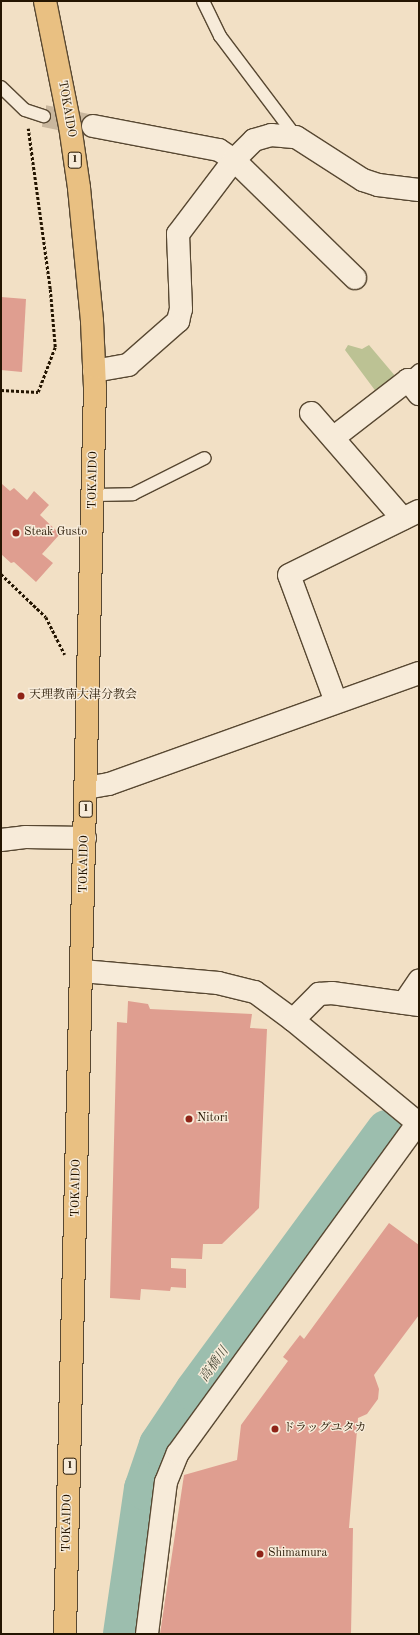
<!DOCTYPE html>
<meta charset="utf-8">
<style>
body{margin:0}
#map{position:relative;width:420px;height:1635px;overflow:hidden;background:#f2e0c5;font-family:"Old Standard TT","Noto Serif JP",serif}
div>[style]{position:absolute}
.green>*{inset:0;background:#bcc294}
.river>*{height:42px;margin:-21px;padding:0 21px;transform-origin:21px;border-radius:21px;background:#9cbeae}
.building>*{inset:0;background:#df9e90}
.street-tunnel>*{height:22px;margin-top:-11px;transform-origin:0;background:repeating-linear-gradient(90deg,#c9b79e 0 22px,transparent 0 33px)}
.path>*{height:2.5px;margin-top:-1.25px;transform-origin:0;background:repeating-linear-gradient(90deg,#241501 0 3px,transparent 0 5px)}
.roads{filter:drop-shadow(1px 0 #584832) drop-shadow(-1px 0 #584832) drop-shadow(0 1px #584832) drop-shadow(0 -1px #584832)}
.lane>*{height:12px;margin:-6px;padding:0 6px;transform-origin:6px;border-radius:6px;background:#f7ebd9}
.street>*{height:22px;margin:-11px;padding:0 11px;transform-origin:11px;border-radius:11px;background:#f7ebd9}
.secondary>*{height:22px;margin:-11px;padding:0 11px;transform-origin:11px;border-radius:11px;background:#f7ebd9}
.highway>*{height:22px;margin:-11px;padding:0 11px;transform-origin:11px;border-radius:11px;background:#e9c082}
.dots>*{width:11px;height:11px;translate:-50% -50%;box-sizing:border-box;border:2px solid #f7ebd9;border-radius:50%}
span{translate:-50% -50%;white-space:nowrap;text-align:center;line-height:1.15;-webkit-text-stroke:3px #f7ebd9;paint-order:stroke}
.shield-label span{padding:1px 3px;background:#f7ebd9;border:1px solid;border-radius:3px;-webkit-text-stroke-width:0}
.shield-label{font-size:11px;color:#241501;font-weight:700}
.street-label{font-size:12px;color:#241501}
.poi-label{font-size:12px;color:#241501}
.left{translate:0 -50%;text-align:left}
.water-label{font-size:13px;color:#4e503e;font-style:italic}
.frame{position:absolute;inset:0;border:2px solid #241501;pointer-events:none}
</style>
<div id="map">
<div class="green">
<i style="clip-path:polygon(348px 345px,362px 349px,369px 345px,396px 377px,377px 393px,345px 350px)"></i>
</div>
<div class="river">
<i style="left:124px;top:1634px;width:147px;rotate:-81.8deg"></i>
<i style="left:145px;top:1489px;width:46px;rotate:-71.2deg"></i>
<i style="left:160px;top:1445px;width:65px;rotate:-56.3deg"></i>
<i style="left:196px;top:1391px;width:323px;rotate:-53.7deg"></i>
</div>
<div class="building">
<i style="clip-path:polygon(1px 297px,26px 299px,22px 372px,1px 370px)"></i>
<i style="clip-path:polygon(2px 484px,10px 491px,14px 488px,27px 500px,34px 491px,49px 505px,40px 515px,60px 534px,42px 554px,53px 563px,36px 582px,14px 562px,11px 563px,1px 554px)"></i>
<i style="clip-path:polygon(128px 1001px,148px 1004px,150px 1009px,252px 1014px,250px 1028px,267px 1029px,259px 1208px,222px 1244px,203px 1244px,202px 1259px,171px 1258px,171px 1268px,186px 1269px,186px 1288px,171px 1287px,170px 1291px,141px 1289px,140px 1300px,110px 1298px,117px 1022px,127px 1023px)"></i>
<i style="clip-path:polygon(389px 1223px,419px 1245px,419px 1315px,374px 1375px,379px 1389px,378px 1399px,367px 1414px,358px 1418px,349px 1528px,353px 1528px,351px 1634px,160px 1634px,184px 1475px,237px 1460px,241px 1425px,288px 1361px,283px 1357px,300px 1335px,304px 1339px)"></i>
</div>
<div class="street-tunnel">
<i style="left:44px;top:116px;width:50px;rotate:11.5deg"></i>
</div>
<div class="path">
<i style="left:1px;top:390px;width:37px;rotate:3deg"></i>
<i style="left:38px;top:392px;width:48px;rotate:-69.3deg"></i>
<i style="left:55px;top:347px;width:58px;rotate:-94.9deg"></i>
<i style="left:50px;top:289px;width:162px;rotate:-97.8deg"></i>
<i style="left:1px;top:574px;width:62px;rotate:43.7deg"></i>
<i style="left:46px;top:617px;width:42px;rotate:63.4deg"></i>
</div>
<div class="roads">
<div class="lane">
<i style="left:203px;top:1px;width:39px;rotate:64deg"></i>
<i style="left:220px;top:36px;width:126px;rotate:53deg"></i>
<i style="left:1px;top:87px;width:33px;rotate:44deg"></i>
<i style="left:25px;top:110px;width:20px;rotate:18deg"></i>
<i style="left:408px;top:380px;width:15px;rotate:-42deg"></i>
<i style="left:94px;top:495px;width:39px;rotate:-1deg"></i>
<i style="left:133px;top:494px;width:80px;rotate:-26.6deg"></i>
</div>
<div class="street">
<i style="left:93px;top:126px;width:128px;rotate:10.8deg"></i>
<i style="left:219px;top:150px;width:18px;rotate:34deg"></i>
<i style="left:234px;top:160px;width:169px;rotate:44.3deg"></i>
<i style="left:94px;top:371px;width:35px;rotate:-10deg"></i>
<i style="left:128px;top:365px;width:67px;rotate:-41.3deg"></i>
<i style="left:178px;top:321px;width:12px;rotate:-76deg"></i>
<i style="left:181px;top:309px;width:75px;rotate:-92.3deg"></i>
<i style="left:178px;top:234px;width:93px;rotate:-52.9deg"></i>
<i style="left:234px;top:160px;width:28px;rotate:-45deg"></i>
<i style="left:254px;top:140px;width:18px;rotate:-16deg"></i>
<i style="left:271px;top:135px;width:25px;rotate:5deg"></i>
<i style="left:296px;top:137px;width:80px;rotate:32.7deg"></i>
<i style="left:363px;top:180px;width:16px;rotate:18deg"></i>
<i style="left:378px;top:185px;width:41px;rotate:7deg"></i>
<i style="left:311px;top:413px;width:140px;rotate:49deg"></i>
<i style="left:333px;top:438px;width:95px;rotate:-37.7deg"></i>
<i style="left:408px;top:380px;width:18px;rotate:52deg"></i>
<i style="left:336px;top:702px;width:135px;rotate:-110.3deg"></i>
<i style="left:289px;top:575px;width:145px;rotate:-26.2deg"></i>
<i style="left:86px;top:788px;width:23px;rotate:-10deg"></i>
<i style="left:109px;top:784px;width:329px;rotate:-19.7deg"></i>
<i style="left:404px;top:1003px;width:27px;rotate:-56deg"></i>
<i style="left:293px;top:1020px;width:37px;rotate:-45deg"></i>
<i style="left:319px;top:994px;width:13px;rotate:-4deg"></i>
<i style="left:332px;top:993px;width:88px;rotate:7.9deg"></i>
<i style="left:147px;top:1634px;width:153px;rotate:-82.9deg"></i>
<i style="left:166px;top:1482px;width:31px;rotate:-68deg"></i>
<i style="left:178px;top:1453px;width:410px;rotate:-54deg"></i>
</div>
<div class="secondary">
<i style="left:1px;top:840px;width:24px;rotate:-7deg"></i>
<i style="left:25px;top:837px;width:60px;rotate:1deg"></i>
<i style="left:82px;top:971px;width:137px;rotate:5deg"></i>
<i style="left:218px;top:983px;width:38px;rotate:14deg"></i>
<i style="left:255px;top:992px;width:47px;rotate:36.4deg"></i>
<i style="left:293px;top:1020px;width:163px;rotate:39.5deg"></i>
</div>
<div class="highway">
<i style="left:45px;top:1px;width:127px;rotate:78.7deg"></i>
<i style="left:70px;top:126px;width:63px;rotate:81.7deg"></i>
<i style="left:79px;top:188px;width:134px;rotate:84.4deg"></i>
<i style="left:92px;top:321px;width:66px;rotate:87.4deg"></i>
<i style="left:95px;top:387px;width:1247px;rotate:91.38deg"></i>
</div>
</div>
<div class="dots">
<i style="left:16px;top:533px;background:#8f2418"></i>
<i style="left:21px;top:696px;background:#8f2418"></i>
<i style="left:189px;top:1119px;background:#8f2418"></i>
<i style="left:275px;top:1429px;background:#8f2418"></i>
<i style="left:260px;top:1554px;background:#8f2418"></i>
</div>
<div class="shield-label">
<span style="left:75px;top:160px">1</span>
<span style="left:86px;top:809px">1</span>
<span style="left:70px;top:1466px">1</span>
</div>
<div class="street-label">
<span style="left:66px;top:109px;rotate:80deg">TOKAIDO</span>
<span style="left:94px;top:480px;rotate:-89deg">TOKAIDO</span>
<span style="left:85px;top:864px;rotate:-89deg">TOKAIDO</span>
<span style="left:77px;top:1188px;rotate:-89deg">TOKAIDO</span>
<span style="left:68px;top:1523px;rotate:-89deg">TOKAIDO</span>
</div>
<div class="poi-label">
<span class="left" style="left:24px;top:533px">Steak Gusto</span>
<span class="left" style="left:29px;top:696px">天理教南大津分教会</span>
<span class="left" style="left:197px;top:1119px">Nitori</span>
<span class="left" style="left:283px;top:1429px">ドラッグユタカ</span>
<span class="left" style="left:268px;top:1554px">Shimamura</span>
</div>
<div class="water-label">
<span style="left:215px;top:1365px;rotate:-54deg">高橋川</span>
</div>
<div class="frame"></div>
</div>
